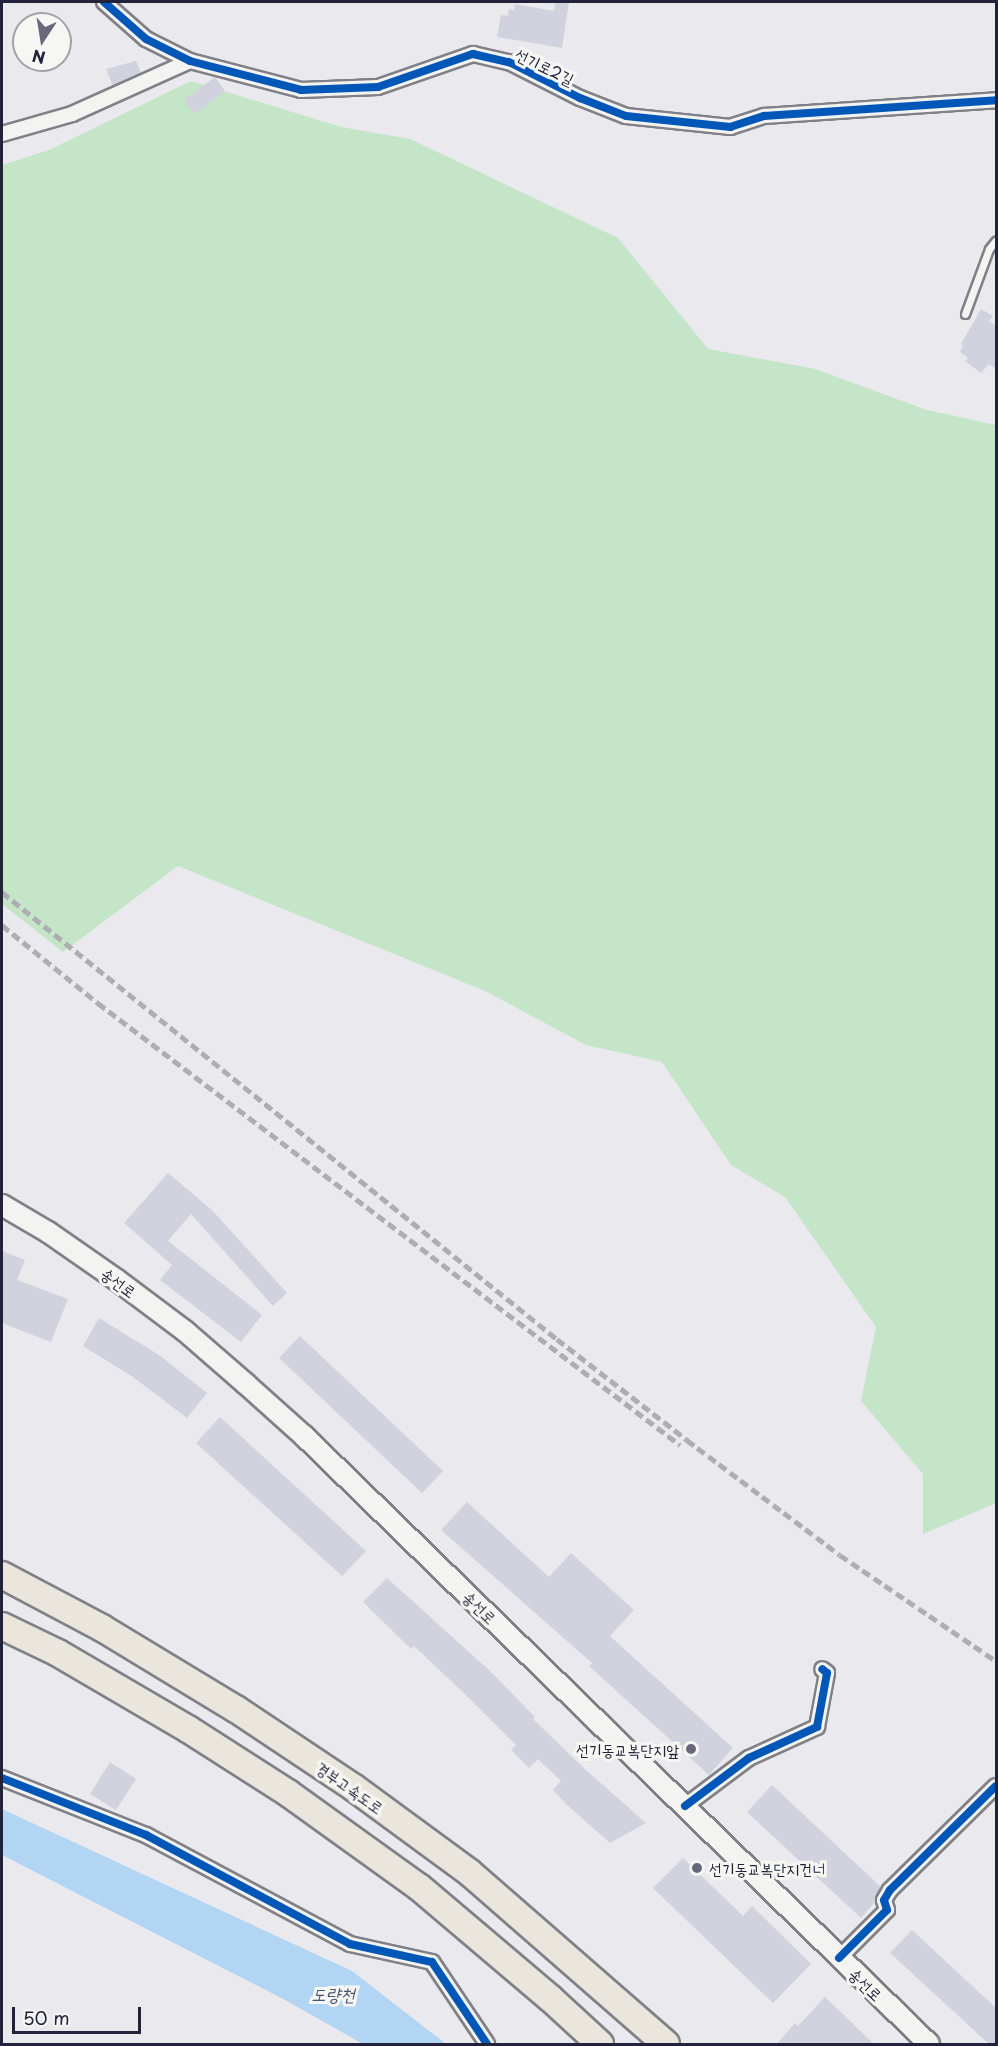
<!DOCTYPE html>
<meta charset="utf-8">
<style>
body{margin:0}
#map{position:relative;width:998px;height:2046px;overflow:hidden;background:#e9e9ee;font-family:"Playpen Sans","Poor Story",sans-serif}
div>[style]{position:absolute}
.green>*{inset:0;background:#c4e5c8}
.water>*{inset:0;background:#b2d5f4}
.building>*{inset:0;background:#d2d2de}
.roads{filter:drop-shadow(2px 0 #808087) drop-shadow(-2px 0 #808087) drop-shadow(0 2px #808087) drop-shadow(0 -2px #808087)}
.service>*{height:7px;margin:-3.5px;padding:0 3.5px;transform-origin:3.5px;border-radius:3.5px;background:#f3f3f2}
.minor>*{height:14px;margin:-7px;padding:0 7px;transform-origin:7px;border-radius:7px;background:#f3f3f2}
.secondary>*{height:20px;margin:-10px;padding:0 10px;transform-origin:10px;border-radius:10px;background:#f3f3f2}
.motorway>*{height:26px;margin:-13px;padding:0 13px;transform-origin:13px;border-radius:13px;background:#eae6de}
.rail>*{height:4.5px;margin-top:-2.25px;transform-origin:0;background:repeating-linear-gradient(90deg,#aeaeb1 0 9px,transparent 0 13.5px)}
.cycleway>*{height:8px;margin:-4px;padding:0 4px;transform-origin:4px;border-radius:4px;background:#0057b8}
.dots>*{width:16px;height:16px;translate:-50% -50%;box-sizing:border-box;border:3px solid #f6f6f2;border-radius:50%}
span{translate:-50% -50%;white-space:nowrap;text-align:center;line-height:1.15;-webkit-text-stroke:6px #f6f6f2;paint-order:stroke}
.street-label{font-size:16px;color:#22223b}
.poi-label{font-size:16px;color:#22223b}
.right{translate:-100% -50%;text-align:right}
.left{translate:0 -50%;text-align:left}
.water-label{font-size:18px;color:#465573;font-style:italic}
.frame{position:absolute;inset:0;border:3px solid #22223b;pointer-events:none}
.north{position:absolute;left:12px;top:12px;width:60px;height:60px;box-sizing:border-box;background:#f6f6f2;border:2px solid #a1a1a9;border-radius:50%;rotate:192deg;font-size:16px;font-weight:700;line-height:24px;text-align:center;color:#22223b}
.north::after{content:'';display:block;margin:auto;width:21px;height:27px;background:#68687a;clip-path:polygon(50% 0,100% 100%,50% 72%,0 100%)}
.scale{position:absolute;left:12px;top:2007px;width:129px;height:27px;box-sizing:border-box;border:3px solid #22223b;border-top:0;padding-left:8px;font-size:18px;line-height:21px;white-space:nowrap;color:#22223b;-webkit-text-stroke:4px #f6f6f2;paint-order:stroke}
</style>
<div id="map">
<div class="green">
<i style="clip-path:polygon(191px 81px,341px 127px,410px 139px,618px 238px,708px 349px,815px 369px,927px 410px,996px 425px,996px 1503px,923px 1534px,923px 1474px,861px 1401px,876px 1327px,785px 1197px,731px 1165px,662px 1062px,586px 1045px,485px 991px,178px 866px,63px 952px,2px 904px,2px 165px,49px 150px)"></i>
</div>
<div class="water">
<i style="clip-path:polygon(2px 1809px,352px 1971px,446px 2044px,363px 2044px,287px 2001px,2px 1855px)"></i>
</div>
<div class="building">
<i style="clip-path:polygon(555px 2px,569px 2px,562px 48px,497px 37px,501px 15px,508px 16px,509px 9px,514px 10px,515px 4px,554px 11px)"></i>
<i style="clip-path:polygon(136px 61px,141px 73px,113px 86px,106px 69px)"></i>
<i style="clip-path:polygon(215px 77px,225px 91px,194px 114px,184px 100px)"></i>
<i style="clip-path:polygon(981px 309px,993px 316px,989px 321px,996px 326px,996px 369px,989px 364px,981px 373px,965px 361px,968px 358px,960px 352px,963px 346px,961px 344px)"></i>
<i style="clip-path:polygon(168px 1173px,213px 1211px,287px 1293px,273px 1306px,191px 1214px,168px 1241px,262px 1315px,241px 1342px,160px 1280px,172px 1265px,124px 1223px)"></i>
<i style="clip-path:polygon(2px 1251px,25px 1260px,17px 1280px,68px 1299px,51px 1342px,2px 1323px)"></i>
<i style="clip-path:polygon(99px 1318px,159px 1355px,207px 1393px,187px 1418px,133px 1377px,83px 1346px)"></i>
<i style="clip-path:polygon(300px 1336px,443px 1471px,422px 1493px,279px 1358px)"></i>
<i style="clip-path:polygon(220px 1417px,366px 1551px,342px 1576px,196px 1443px)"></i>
<i style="clip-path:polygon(467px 1502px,549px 1577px,571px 1553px,634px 1610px,610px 1636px,733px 1748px,709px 1775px,589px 1666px,592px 1663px,441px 1530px)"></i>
<i style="clip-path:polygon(387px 1578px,490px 1671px,535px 1717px,533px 1719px,586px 1770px,646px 1823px,610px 1843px,565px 1803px,553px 1790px,561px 1781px,538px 1759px,529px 1768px,511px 1750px,516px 1745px,469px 1698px,414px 1646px,411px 1649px,363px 1602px)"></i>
<i style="clip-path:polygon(110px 1762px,136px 1779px,116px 1810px,90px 1794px)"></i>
<i style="clip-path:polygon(772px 1785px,881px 1887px,875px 1902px,861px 1918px,747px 1812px)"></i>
<i style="clip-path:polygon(683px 1858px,743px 1916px,752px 1906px,811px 1964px,773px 2003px,653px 1888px)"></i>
<i style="clip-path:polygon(912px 1930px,996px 2008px,996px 2044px,989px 2044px,890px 1953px)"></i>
<i style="clip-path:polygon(825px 1997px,874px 2044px,777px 2044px,795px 2023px,798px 2026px)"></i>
</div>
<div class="roads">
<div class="service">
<i style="left:965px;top:314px;width:69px;rotate:-69.7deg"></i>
<i style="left:989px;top:249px;width:11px;rotate:-52deg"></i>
</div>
<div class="minor">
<i style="left:104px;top:2px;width:56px;rotate:41.4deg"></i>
<i style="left:146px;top:39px;width:49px;rotate:26.6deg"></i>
<i style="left:190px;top:61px;width:115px;rotate:14.6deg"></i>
<i style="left:301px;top:90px;width:77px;rotate:-2.2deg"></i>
<i style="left:378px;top:87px;width:101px;rotate:-19.2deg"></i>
<i style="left:473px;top:54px;width:37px;rotate:13deg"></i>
<i style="left:509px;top:62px;width:80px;rotate:26.9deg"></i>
<i style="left:580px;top:98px;width:49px;rotate:21.4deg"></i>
<i style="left:626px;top:116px;width:105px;rotate:6deg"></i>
<i style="left:730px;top:127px;width:36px;rotate:-18deg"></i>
<i style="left:764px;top:116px;width:233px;rotate:-3.9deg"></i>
<i style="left:2px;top:134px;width:73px;rotate:-15.9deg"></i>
<i style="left:72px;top:114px;width:129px;rotate:-24.2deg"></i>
<i style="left:2px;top:1778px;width:155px;rotate:21.6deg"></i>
<i style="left:146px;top:1835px;width:231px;rotate:28.1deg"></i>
<i style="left:350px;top:1944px;width:84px;rotate:12.4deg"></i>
<i style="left:432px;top:1962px;width:99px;rotate:56.1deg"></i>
<i style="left:685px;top:1806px;width:80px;rotate:-36.9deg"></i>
<i style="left:749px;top:1758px;width:75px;rotate:-24.5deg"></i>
<i style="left:817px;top:1727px;width:55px;rotate:-79.5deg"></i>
<i style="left:827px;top:1673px;width:6px;rotate:-141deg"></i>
<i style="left:839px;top:1958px;width:68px;rotate:-45deg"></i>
<i style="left:887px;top:1910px;width:10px;rotate:-107deg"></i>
<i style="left:884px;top:1900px;width:12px;rotate:-59deg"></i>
<i style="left:890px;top:1890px;width:148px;rotate:-44.5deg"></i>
</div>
<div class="secondary">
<i style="left:2px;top:1205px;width:53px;rotate:30.4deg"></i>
<i style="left:48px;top:1232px;width:84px;rotate:34.8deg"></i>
<i style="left:117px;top:1280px;width:85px;rotate:36.9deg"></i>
<i style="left:185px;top:1331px;width:81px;rotate:41deg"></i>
<i style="left:246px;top:1384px;width:78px;rotate:41.9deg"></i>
<i style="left:304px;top:1436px;width:872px;rotate:44.21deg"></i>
</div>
<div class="motorway">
<i style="left:2px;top:1575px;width:113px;rotate:27.9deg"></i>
<i style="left:102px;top:1628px;width:157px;rotate:31.2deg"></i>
<i style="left:236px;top:1709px;width:141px;rotate:33.7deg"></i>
<i style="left:353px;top:1787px;width:145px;rotate:36.3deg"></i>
<i style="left:470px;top:1873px;width:260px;rotate:41.1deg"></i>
<i style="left:2px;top:1626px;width:62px;rotate:25.7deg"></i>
<i style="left:58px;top:1653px;width:151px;rotate:30.3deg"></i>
<i style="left:188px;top:1729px;width:119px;rotate:32.6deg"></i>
<i style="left:288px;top:1793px;width:161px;rotate:35.7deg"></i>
<i style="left:419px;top:1887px;width:172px;rotate:40.3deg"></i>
<i style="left:550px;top:1998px;width:68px;rotate:42.6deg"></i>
</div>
</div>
<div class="rail">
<i style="left:2px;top:892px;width:713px;rotate:38.85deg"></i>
<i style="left:557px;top:1339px;width:165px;rotate:37.8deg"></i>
<i style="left:687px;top:1440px;width:191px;rotate:36.9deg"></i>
<i style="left:840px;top:1555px;width:189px;rotate:34.2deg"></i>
<i style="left:2px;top:925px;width:124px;rotate:39.1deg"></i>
<i style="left:98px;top:1003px;width:731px;rotate:37.21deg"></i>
</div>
<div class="cycleway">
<i style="left:104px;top:2px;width:56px;rotate:41.4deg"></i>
<i style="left:146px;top:39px;width:49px;rotate:26.6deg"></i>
<i style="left:190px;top:61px;width:115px;rotate:14.6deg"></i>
<i style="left:301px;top:90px;width:77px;rotate:-2.2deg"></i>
<i style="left:378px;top:87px;width:101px;rotate:-19.2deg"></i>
<i style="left:473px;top:54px;width:37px;rotate:13deg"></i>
<i style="left:509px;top:62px;width:80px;rotate:26.9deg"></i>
<i style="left:580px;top:98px;width:49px;rotate:21.4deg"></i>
<i style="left:626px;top:116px;width:105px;rotate:6deg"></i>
<i style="left:730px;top:127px;width:36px;rotate:-18deg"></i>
<i style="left:764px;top:116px;width:233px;rotate:-3.9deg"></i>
<i style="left:2px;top:1778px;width:155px;rotate:21.6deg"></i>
<i style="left:146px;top:1835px;width:231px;rotate:28.1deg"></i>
<i style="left:350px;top:1944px;width:84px;rotate:12.4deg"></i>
<i style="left:432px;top:1962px;width:99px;rotate:56.1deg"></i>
<i style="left:685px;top:1806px;width:80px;rotate:-36.9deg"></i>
<i style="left:749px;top:1758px;width:75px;rotate:-24.5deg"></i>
<i style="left:817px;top:1727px;width:55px;rotate:-79.5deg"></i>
<i style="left:827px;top:1673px;width:6px;rotate:-141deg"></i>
<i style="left:839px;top:1958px;width:68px;rotate:-45deg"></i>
<i style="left:887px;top:1910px;width:10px;rotate:-107deg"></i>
<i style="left:884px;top:1900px;width:12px;rotate:-59deg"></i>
<i style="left:890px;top:1890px;width:148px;rotate:-44.5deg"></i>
</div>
<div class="dots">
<i style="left:691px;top:1749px;background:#68687a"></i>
<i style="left:697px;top:1868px;background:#68687a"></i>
</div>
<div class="street-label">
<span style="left:545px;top:66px;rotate:26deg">선기로2길</span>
<span style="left:119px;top:1282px;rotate:36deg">송선로</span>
<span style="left:480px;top:1607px;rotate:44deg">송선로</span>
<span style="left:350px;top:1787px;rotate:35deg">경부고속도로</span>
<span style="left:866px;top:1984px;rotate:44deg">송선로</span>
</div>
<div class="poi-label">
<span class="right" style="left:679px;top:1749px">선기동교복단지앞</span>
<span class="left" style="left:709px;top:1868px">선기동교복단지건너</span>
</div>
<div class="water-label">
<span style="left:333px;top:1994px">도량천</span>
</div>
<div class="frame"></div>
<div class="north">N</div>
<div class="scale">50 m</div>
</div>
